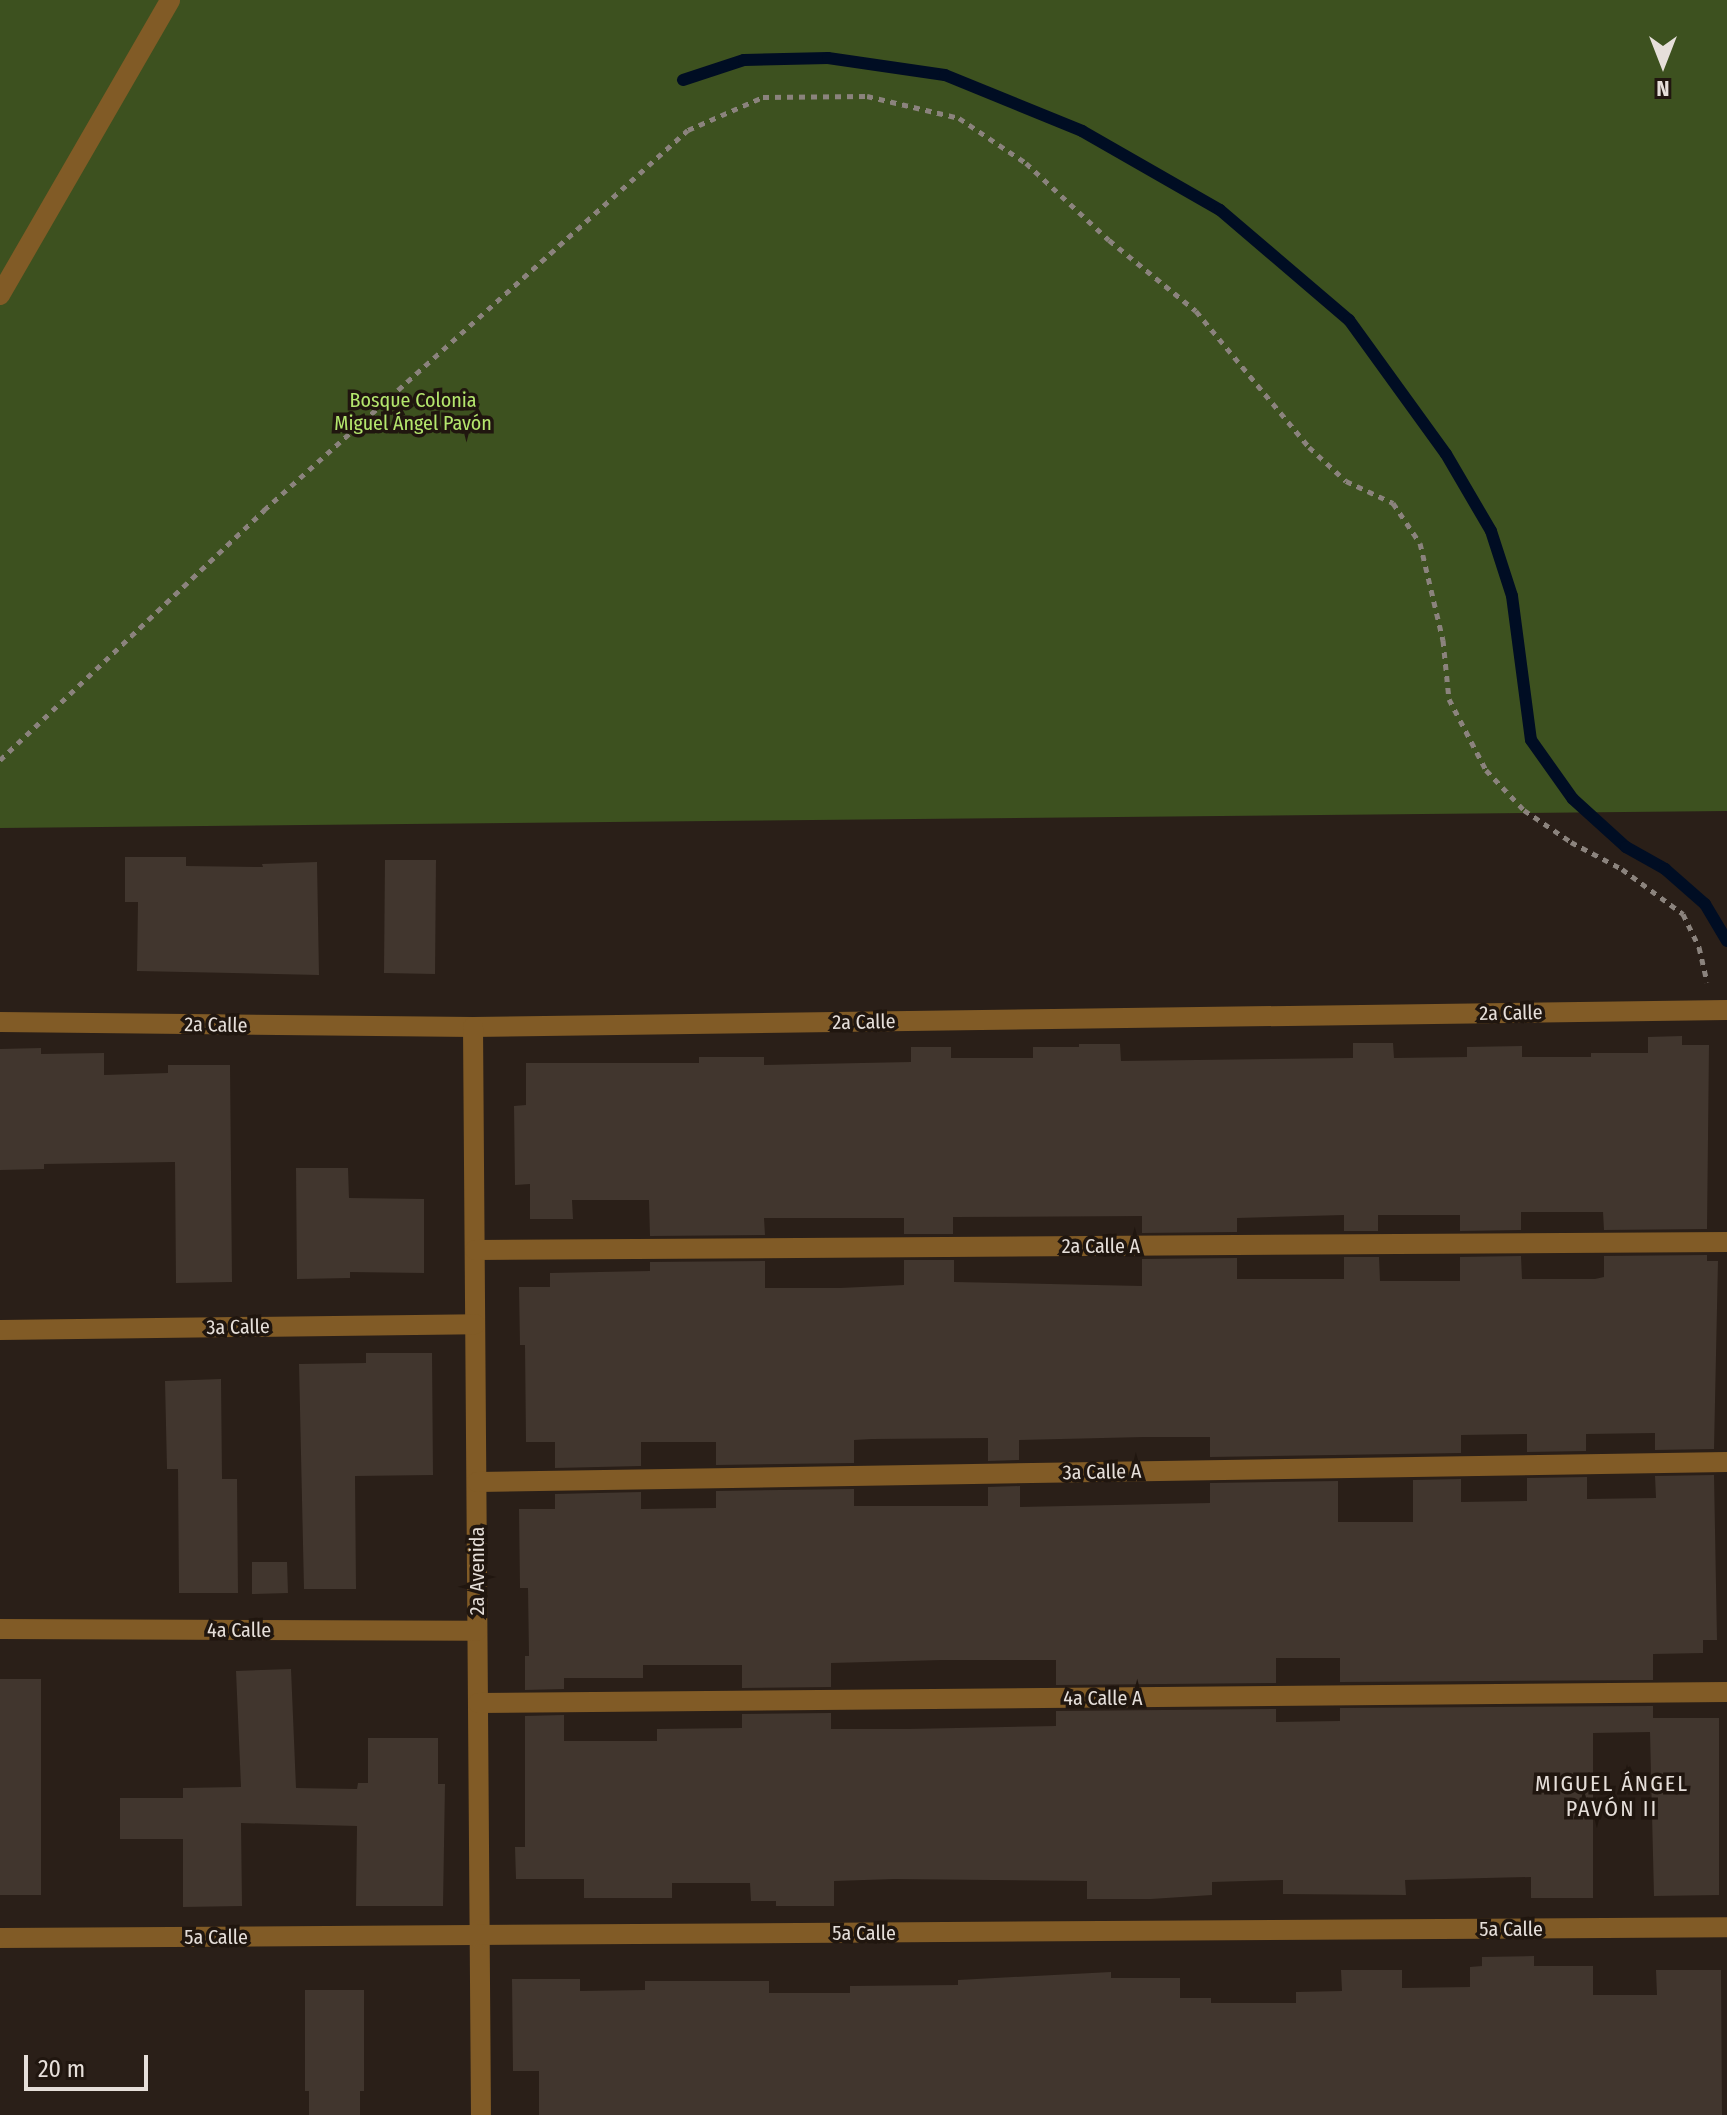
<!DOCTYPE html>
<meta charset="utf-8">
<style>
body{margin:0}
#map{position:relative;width:1727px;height:2115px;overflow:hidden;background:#2a1f18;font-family:"Fira Sans Condensed",sans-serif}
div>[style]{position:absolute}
.green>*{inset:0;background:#3d511f}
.stream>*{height:12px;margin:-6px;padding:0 6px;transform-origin:6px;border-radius:6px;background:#000d23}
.building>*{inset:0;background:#41362e}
.path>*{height:5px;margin-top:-2.5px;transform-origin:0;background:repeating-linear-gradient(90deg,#8b837d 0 6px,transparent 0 12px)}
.minor>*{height:20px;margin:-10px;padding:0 10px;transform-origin:10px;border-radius:10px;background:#815b26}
span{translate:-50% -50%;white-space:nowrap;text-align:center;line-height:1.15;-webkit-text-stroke:7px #20160f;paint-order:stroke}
.park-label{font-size:20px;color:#b4e66d}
.street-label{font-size:20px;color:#e6dfda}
.neighbourhood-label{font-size:22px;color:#e6dfda;letter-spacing:2px}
.north{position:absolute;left:1623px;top:24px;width:80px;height:80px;-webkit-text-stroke:6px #20160f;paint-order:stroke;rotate:180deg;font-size:22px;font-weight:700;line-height:32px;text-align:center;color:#e6dfda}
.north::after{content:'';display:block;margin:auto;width:28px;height:36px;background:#e6dfda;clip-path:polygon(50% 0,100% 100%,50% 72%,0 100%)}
.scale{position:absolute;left:24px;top:2055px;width:124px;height:36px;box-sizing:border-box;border:4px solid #e6dfda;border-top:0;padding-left:10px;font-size:24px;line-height:28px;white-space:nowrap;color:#e6dfda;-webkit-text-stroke:6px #20160f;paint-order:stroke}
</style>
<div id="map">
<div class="green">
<i style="clip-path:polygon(0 0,1727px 0,1727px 811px,0 828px)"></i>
</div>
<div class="stream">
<i style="left:683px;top:80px;width:64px;rotate:-18.2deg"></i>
<i style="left:744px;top:60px;width:84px;rotate:-1.4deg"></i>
<i style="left:828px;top:58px;width:118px;rotate:8.3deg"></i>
<i style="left:945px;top:75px;width:148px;rotate:22.2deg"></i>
<i style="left:1082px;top:131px;width:159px;rotate:29.8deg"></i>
<i style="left:1220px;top:210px;width:170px;rotate:40.5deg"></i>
<i style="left:1349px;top:320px;width:165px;rotate:54.1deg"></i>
<i style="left:1446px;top:454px;width:89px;rotate:59.7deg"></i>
<i style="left:1491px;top:531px;width:68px;rotate:72.1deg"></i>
<i style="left:1512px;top:596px;width:145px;rotate:82.5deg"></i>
<i style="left:1531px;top:740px;width:72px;rotate:54.6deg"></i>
<i style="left:1573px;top:799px;width:72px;rotate:42.2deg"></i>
<i style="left:1626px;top:847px;width:45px;rotate:29.4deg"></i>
<i style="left:1665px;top:869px;width:53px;rotate:41.2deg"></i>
<i style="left:1705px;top:904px;width:43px;rotate:59.3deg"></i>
</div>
<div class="building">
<i style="clip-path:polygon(125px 857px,186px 857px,186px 866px,263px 867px,262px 864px,317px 862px,319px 975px,137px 971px,138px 902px,125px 902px)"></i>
<i style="clip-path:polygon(385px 860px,436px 860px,435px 974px,384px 973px)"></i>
<i style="clip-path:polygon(1682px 1036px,1682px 1045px,1709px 1045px,1707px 1229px,1604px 1230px,1603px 1212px,1521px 1212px,1521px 1230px,1460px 1231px,1460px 1215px,1378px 1215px,1378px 1231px,1344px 1231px,1344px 1215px,1237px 1218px,1237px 1232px,1142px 1233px,1142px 1216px,953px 1217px,953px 1234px,904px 1234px,904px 1218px,764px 1218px,765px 1235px,650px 1236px,649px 1200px,572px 1200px,573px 1219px,530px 1219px,530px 1184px,515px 1185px,514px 1106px,526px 1105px,526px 1063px,699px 1063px,699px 1057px,764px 1057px,764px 1065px,911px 1062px,911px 1047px,951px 1047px,951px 1058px,1033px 1058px,1033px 1047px,1079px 1047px,1079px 1044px,1120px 1044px,1121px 1061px,1353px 1058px,1353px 1043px,1393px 1043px,1394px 1058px,1467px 1057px,1467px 1047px,1522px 1046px,1522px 1057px,1591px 1057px,1591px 1053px,1648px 1053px,1648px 1037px)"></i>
<i style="clip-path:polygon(41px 1048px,41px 1054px,104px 1053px,104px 1075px,168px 1073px,168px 1065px,230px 1065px,232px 1282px,176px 1283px,175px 1162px,44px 1164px,44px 1169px,0 1170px,0 1049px)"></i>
<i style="clip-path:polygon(296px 1168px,348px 1168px,349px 1198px,424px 1199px,424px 1273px,350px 1272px,350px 1278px,297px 1279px)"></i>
<i style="clip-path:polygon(1707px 1255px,1707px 1261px,1718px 1261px,1714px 1449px,1655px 1450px,1655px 1433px,1586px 1434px,1586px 1451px,1527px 1452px,1527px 1434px,1461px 1435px,1461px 1453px,1210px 1457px,1210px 1437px,1144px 1437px,1019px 1440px,1019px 1460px,988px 1461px,988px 1438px,872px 1439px,854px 1440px,854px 1463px,716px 1465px,716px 1442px,641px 1442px,641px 1466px,555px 1468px,555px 1442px,526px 1442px,525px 1345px,520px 1345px,519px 1287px,550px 1287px,550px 1273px,650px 1271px,650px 1262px,765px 1261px,765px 1288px,840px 1288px,904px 1285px,904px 1260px,954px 1260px,954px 1282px,1142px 1286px,1142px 1259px,1237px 1258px,1237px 1279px,1344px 1279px,1344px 1257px,1379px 1257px,1380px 1281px,1460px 1281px,1460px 1257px,1521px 1256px,1522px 1279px,1595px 1279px,1604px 1277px,1604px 1256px)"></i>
<i style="clip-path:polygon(366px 1353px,432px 1353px,433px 1475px,355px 1476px,356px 1589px,304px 1589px,299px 1364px,366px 1363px)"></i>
<i style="clip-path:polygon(221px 1379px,222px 1479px,237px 1479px,238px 1593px,179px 1593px,178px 1469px,167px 1469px,165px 1381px)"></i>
<i style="clip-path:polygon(1714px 1475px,1717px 1640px,1703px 1640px,1703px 1653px,1653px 1654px,1653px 1680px,1340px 1682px,1340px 1658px,1276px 1658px,1276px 1683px,1056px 1685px,1056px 1660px,942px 1660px,831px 1663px,831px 1687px,742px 1688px,742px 1665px,643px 1665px,643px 1678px,564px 1678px,564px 1689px,525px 1690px,525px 1656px,529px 1656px,528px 1588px,520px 1588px,519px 1509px,555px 1509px,555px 1494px,641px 1492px,641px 1509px,716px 1508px,716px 1491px,854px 1489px,854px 1506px,988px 1506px,988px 1487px,1020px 1486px,1020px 1507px,1210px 1503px,1210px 1483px,1338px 1481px,1338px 1522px,1413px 1522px,1413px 1480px,1461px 1479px,1461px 1502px,1527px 1501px,1527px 1478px,1587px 1477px,1587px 1499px,1656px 1498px,1655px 1476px)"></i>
<i style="clip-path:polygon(252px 1562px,287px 1562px,288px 1593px,252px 1594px)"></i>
<i style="clip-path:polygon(291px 1669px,296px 1788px,357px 1789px,358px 1783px,368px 1783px,368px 1738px,438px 1738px,438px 1784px,445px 1784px,443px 1906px,356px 1906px,357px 1826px,241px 1823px,242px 1906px,183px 1907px,183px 1839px,120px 1839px,120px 1798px,183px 1798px,183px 1788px,241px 1787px,236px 1671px)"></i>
<i style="clip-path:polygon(0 1679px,41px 1679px,41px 1895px,0 1895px)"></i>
<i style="clip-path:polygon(1653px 1706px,1653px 1718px,1719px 1718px,1719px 1895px,1654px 1896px,1650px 1732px,1593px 1733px,1593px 1898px,1531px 1898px,1531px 1877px,1405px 1880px,1406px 1895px,1283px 1894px,1283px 1880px,1212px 1882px,1212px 1895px,1151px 1899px,1087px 1899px,1087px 1881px,894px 1879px,834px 1881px,834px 1906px,776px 1906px,776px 1901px,751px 1901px,750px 1883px,672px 1883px,672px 1898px,584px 1898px,584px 1879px,516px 1879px,515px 1847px,525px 1847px,525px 1716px,564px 1715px,564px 1741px,657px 1741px,657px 1729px,742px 1728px,742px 1714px,831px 1713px,831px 1729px,908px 1729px,1056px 1726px,1056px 1711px,1276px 1709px,1276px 1722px,1340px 1721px,1340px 1708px)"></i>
<i style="clip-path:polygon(1534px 1956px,1534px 1966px,1593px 1966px,1593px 1995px,1657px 1995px,1656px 1970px,1721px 1970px,1722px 2115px,539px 2115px,539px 2071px,513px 2071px,512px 1979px,580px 1979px,580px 1991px,645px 1990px,645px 1981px,769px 1981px,769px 1993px,850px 1993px,850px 1986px,958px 1985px,958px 1980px,1111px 1972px,1111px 1978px,1180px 1978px,1180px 1998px,1211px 1998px,1211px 2003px,1296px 2003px,1296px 1992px,1342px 1991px,1341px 1970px,1402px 1970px,1402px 1988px,1470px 1987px,1470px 1967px,1482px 1966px,1482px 1957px)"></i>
<i style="clip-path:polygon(305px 1990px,364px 1990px,364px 2091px,360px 2091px,360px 2115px,309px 2115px,309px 2091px,305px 2091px)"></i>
</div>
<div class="path">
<i style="left:0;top:760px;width:364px;rotate:-43.4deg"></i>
<i style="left:264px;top:510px;width:569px;rotate:-41.87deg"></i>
<i style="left:688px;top:130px;width:82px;rotate:-23.7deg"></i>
<i style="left:763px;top:97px;width:104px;rotate:-0.6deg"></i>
<i style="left:867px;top:96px;width:95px;rotate:13.4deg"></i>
<i style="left:959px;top:118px;width:81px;rotate:33.9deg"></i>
<i style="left:1026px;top:163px;width:113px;rotate:42.9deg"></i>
<i style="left:1109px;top:240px;width:112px;rotate:39.2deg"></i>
<i style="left:1196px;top:311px;width:177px;rotate:50.3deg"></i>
<i style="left:1309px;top:447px;width:50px;rotate:42.6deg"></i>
<i style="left:1346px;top:481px;width:52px;rotate:25.1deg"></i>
<i style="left:1393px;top:503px;width:48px;rotate:56deg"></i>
<i style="left:1420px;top:543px;width:100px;rotate:76.7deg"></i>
<i style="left:1443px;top:640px;width:59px;rotate:84.2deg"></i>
<i style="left:1449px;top:699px;width:80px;rotate:62.5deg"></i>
<i style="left:1486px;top:770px;width:55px;rotate:46.5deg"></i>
<i style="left:1524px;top:810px;width:57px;rotate:34.2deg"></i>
<i style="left:1571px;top:842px;width:58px;rotate:27.9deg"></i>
<i style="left:1622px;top:869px;width:76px;rotate:36.4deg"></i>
<i style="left:1683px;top:914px;width:37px;rotate:64deg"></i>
<i style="left:1699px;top:947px;width:36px;rotate:77deg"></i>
</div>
<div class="minor">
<i style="left:0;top:295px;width:340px;rotate:-60deg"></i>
<i style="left:0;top:1022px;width:473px;rotate:0.6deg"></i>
<i style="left:473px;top:1027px;width:1254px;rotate:-0.78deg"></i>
<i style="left:473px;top:1027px;width:1088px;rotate:89.58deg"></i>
<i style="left:475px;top:1250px;width:1252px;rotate:-0.37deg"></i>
<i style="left:0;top:1330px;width:475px;rotate:-0.7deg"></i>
<i style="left:477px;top:1482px;width:1250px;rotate:-0.92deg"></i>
<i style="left:0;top:1629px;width:477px;rotate:0.2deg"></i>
<i style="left:478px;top:1703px;width:1249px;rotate:-0.5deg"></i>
<i style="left:0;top:1938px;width:1727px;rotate:-0.36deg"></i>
</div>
<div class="park-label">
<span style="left:413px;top:412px">Bosque Colonia<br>Miguel Ángel Pavón</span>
</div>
<div class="street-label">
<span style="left:1511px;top:1013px;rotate:-1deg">2a Calle</span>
<span style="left:864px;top:1022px;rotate:-1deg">2a Calle</span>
<span style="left:216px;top:1025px;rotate:1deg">2a Calle</span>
<span style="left:1101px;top:1246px">2a Calle A</span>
<span style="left:238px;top:1327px;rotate:-1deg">3a Calle</span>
<span style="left:1102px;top:1472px;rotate:-1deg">3a Calle A</span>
<span style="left:477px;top:1571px;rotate:-90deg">2a Avenida</span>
<span style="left:239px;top:1630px">4a Calle</span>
<span style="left:1103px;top:1698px">4a Calle A</span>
<span style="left:1511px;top:1929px">5a Calle</span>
<span style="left:864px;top:1933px">5a Calle</span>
<span style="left:216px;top:1937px">5a Calle</span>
</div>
<div class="neighbourhood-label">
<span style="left:1612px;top:1796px">MIGUEL ÁNGEL<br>PAVÓN II</span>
</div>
<div class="north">N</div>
<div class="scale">20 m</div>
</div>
